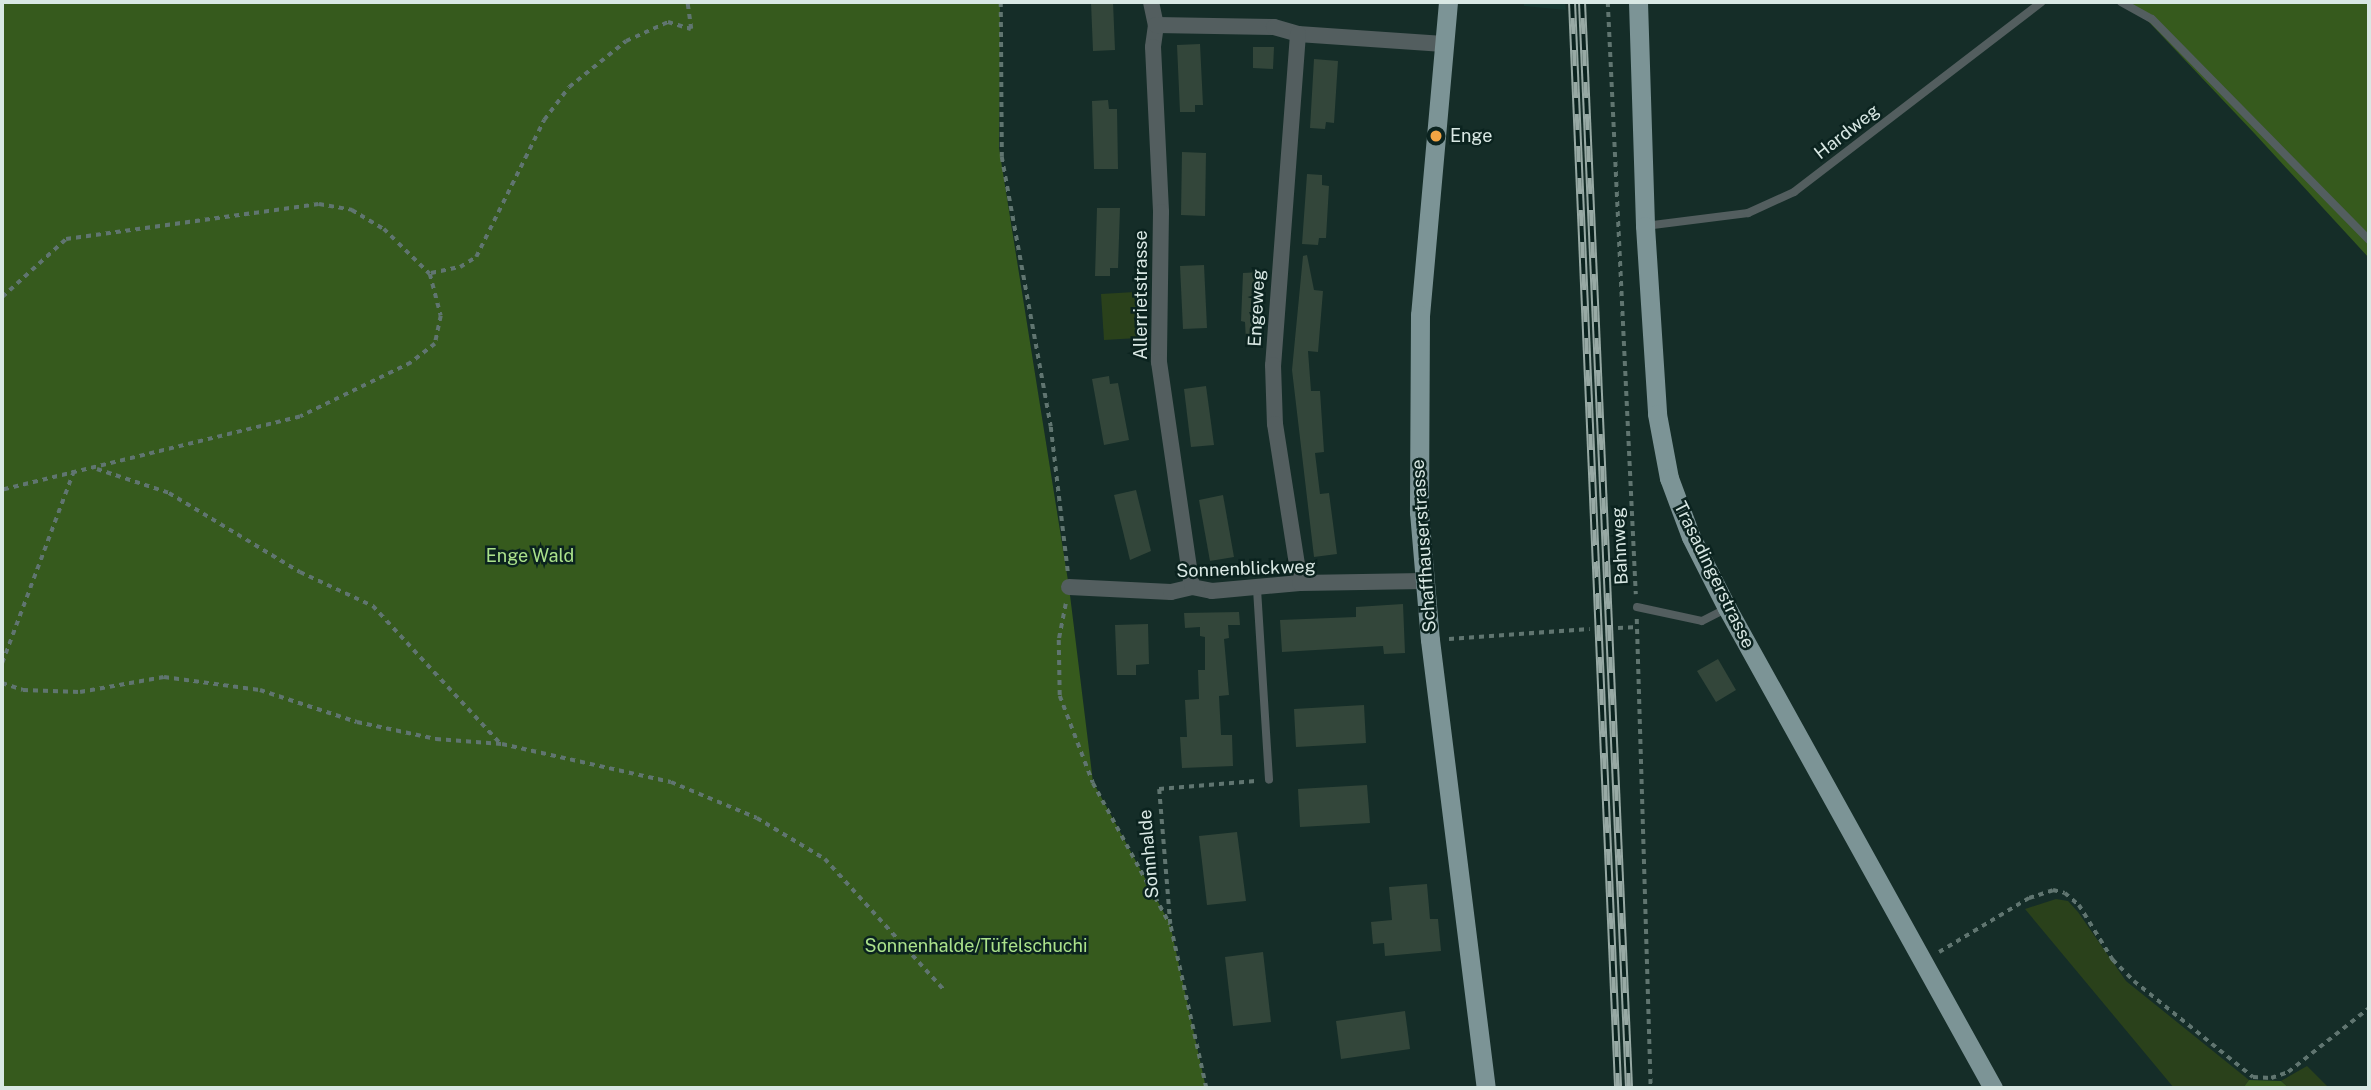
<!DOCTYPE html>
<meta charset="utf-8">
<style>
body{margin:0}
#map{position:relative;width:2371px;height:1090px;overflow:hidden;background:#152d28;font-family:"Public Sans",sans-serif}
div>[style]{position:absolute}
.built>*{inset:0;background:#153731}
.green>*{inset:0;background:#2a411b}
.forest>*{inset:0;background:#365a1d}
.building>*{inset:0;background:#33463a}
.path>*{height:3.5px;margin-top:-1.75px;transform-origin:0;background:repeating-linear-gradient(90deg,#607570 0 5px,transparent 0 10px)}
.service>*{height:8px;margin:-4px;padding:0 4px;transform-origin:4px;border-radius:4px;background:#535e5f}
.minor>*{height:16px;margin:-8px;padding:0 8px;transform-origin:8px;border-radius:8px;background:#535e5f}
.primary>*{height:19px;margin:-9.5px;padding:0 9.5px;transform-origin:9.5px;border-radius:9.5px;background:#7c9496}
.rail>*{height:8px;margin-top:-4px;transform-origin:0;background:repeating-linear-gradient(90deg,#0b231f 0 16px,#97a9a4 0 32px);box-sizing:border-box;border-block:2px solid #97a9a4}
.dots>*{width:19px;height:19px;translate:-50% -50%;box-sizing:border-box;border:4px solid #0b231f;border-radius:50%}
span{translate:-50% -50%;white-space:nowrap;text-align:center;line-height:1.15;-webkit-text-stroke:5px #0b231f;paint-order:stroke}
.street-label{font-size:18px;color:#d9e8e4}
.poi-label{font-size:18px;color:#d9e8e4}
.left{translate:0 -50%;text-align:left}
.park-label{font-size:18px;color:#abe28b}
.frame{position:absolute;inset:0;border:4px solid #d9e8e4;pointer-events:none}
</style>
<div id="map">
<div class="built">
<i style="clip-path:polygon(1524px 2px,1565px 2px,1566px 10px,1524px 6px)"></i>
</div>
<div class="green">
<i style="clip-path:polygon(1135px 292px,1138px 338px,1104px 340px,1101px 294px)"></i>
<i style="clip-path:polygon(2056px 899px,2068px 901px,2078px 912px,2126px 981px,2249px 1080px,2243px 1088px,2174px 1088px,2025px 909px)"></i>
<i style="clip-path:polygon(2307px 1066px,2329px 1088px,2289px 1088px,2281px 1081px)"></i>
</div>
<div class="forest">
<i style="clip-path:polygon(2px 2px,1000px 2px,999px 148px,1069px 587px,1093px 782px,1170px 924px,1206px 1088px,2px 1088px)"></i>
<i style="clip-path:polygon(2130px 2px,2369px 2px,2369px 258px,2255px 134px)"></i>
<i style="clip-path:polygon(2249px 1080px,2281px 1081px,2289px 1088px,2243px 1088px)"></i>
</div>
<div class="building">
<i style="clip-path:polygon(1091px 2px,1113px 2px,1115px 50px,1093px 51px)"></i>
<i style="clip-path:polygon(1200px 44px,1203px 105px,1195px 105px,1195px 112px,1180px 112px,1177px 45px)"></i>
<i style="clip-path:polygon(1253px 47px,1274px 47px,1273px 69px,1253px 68px)"></i>
<i style="clip-path:polygon(1314px 59px,1338px 61px,1334px 123px,1326px 122px,1325px 129px,1310px 128px)"></i>
<i style="clip-path:polygon(1108px 100px,1109px 109px,1117px 109px,1118px 169px,1094px 169px,1092px 101px)"></i>
<i style="clip-path:polygon(1182px 152px,1206px 153px,1205px 216px,1181px 215px)"></i>
<i style="clip-path:polygon(1307px 174px,1322px 175px,1322px 185px,1329px 186px,1326px 238px,1319px 238px,1318px 245px,1302px 244px)"></i>
<i style="clip-path:polygon(1097px 208px,1120px 208px,1118px 268px,1110px 268px,1110px 276px,1095px 276px)"></i>
<i style="clip-path:polygon(1307px 255px,1314px 290px,1323px 291px,1318px 352px,1308px 351px,1311px 391px,1320px 391px,1324px 452px,1315px 453px,1320px 494px,1329px 493px,1337px 554px,1314px 557px,1292px 370px,1303px 256px)"></i>
<i style="clip-path:polygon(1204px 265px,1207px 328px,1183px 329px,1180px 266px)"></i>
<i style="clip-path:polygon(1261px 272px,1257px 342px,1246px 342px,1245px 322px,1241px 321px,1243px 273px)"></i>
<i style="clip-path:polygon(1109px 376px,1110px 384px,1118px 383px,1129px 440px,1104px 445px,1092px 379px)"></i>
<i style="clip-path:polygon(1206px 386px,1214px 445px,1191px 447px,1184px 389px)"></i>
<i style="clip-path:polygon(1136px 490px,1151px 551px,1130px 560px,1114px 495px)"></i>
<i style="clip-path:polygon(1223px 495px,1234px 557px,1210px 561px,1199px 500px)"></i>
<i style="clip-path:polygon(1403px 604px,1405px 653px,1384px 654px,1383px 646px,1282px 652px,1280px 620px,1356px 617px,1356px 607px)"></i>
<i style="clip-path:polygon(1239px 612px,1240px 625px,1228px 625px,1229px 638px,1224px 639px,1229px 695px,1219px 696px,1221px 735px,1232px 735px,1233px 766px,1182px 768px,1180px 737px,1187px 737px,1185px 700px,1199px 699px,1198px 670px,1205px 670px,1205px 637px,1200px 636px,1200px 627px,1185px 628px,1184px 613px)"></i>
<i style="clip-path:polygon(1148px 624px,1149px 664px,1136px 665px,1136px 675px,1117px 675px,1115px 625px)"></i>
<i style="clip-path:polygon(1718px 659px,1736px 690px,1716px 702px,1697px 671px)"></i>
<i style="clip-path:polygon(1364px 705px,1366px 743px,1296px 747px,1294px 709px)"></i>
<i style="clip-path:polygon(1367px 785px,1370px 823px,1300px 827px,1298px 789px)"></i>
<i style="clip-path:polygon(1237px 832px,1246px 901px,1207px 905px,1199px 836px)"></i>
<i style="clip-path:polygon(1427px 884px,1430px 919px,1438px 919px,1441px 951px,1385px 956px,1384px 943px,1373px 944px,1371px 922px,1392px 920px,1389px 887px)"></i>
<i style="clip-path:polygon(1263px 952px,1271px 1022px,1233px 1026px,1225px 957px)"></i>
<i style="clip-path:polygon(1405px 1011px,1410px 1049px,1341px 1059px,1336px 1021px)"></i>
</div>
<div class="path">
<i style="left:1001px;top:2px;width:155px;rotate:89.6deg"></i>
<i style="left:1002px;top:157px;width:274px;rotate:79.7deg"></i>
<i style="left:1051px;top:427px;width:146px;rotate:83.3deg"></i>
<i style="left:1608px;top:2px;width:593px;rotate:87.29deg"></i>
<i style="left:431px;top:273px;width:30px;rotate:-12deg"></i>
<i style="left:460px;top:267px;width:19px;rotate:-32deg"></i>
<i style="left:476px;top:257px;width:153px;rotate:-63.6deg"></i>
<i style="left:544px;top:120px;width:41px;rotate:-52.9deg"></i>
<i style="left:569px;top:87px;width:73px;rotate:-38.9deg"></i>
<i style="left:626px;top:41px;width:46px;rotate:-24.3deg"></i>
<i style="left:668px;top:22px;width:24px;rotate:17deg"></i>
<i style="left:691px;top:29px;width:27px;rotate:-98deg"></i>
<i style="left:2px;top:297px;width:86px;rotate:-42.2deg"></i>
<i style="left:66px;top:239px;width:255px;rotate:-7.9deg"></i>
<i style="left:319px;top:204px;width:34px;rotate:10deg"></i>
<i style="left:352px;top:210px;width:37px;rotate:31deg"></i>
<i style="left:384px;top:229px;width:64px;rotate:44.4deg"></i>
<i style="left:430px;top:274px;width:43px;rotate:75.3deg"></i>
<i style="left:441px;top:316px;width:29px;rotate:102deg"></i>
<i style="left:435px;top:344px;width:31px;rotate:142deg"></i>
<i style="left:411px;top:363px;width:123px;rotate:154.1deg"></i>
<i style="left:300px;top:417px;width:307px;rotate:166.2deg"></i>
<i style="left:97px;top:469px;width:76px;rotate:18.4deg"></i>
<i style="left:169px;top:493px;width:153px;rotate:31.1deg"></i>
<i style="left:300px;top:572px;width:81px;rotate:25deg"></i>
<i style="left:373px;top:606px;width:187px;rotate:47.2deg"></i>
<i style="left:1066px;top:604px;width:37px;rotate:101deg"></i>
<i style="left:1059px;top:640px;width:56px;rotate:89deg"></i>
<i style="left:1060px;top:696px;width:93px;rotate:69.2deg"></i>
<i style="left:1093px;top:783px;width:161px;rotate:61.4deg"></i>
<i style="left:1637px;top:619px;width:469px;rotate:88.3deg"></i>
<i style="left:1618px;top:628px;width:20px;rotate:-3deg"></i>
<i style="left:1449px;top:639px;width:141px;rotate:-4.1deg"></i>
<i style="left:2px;top:663px;width:206px;rotate:-69.5deg"></i>
<i style="left:2px;top:683px;width:22px;rotate:18deg"></i>
<i style="left:23px;top:690px;width:57px;rotate:2deg"></i>
<i style="left:80px;top:692px;width:85px;rotate:-10.1deg"></i>
<i style="left:164px;top:677px;width:97px;rotate:7.7deg"></i>
<i style="left:260px;top:690px;width:102px;rotate:18.3deg"></i>
<i style="left:357px;top:722px;width:81px;rotate:12.1deg"></i>
<i style="left:436px;top:739px;width:66px;rotate:4.3deg"></i>
<i style="left:502px;top:744px;width:173px;rotate:12.7deg"></i>
<i style="left:671px;top:782px;width:93px;rotate:22.7deg"></i>
<i style="left:757px;top:818px;width:79px;rotate:31.1deg"></i>
<i style="left:825px;top:859px;width:177px;rotate:47.7deg"></i>
<i style="left:1939px;top:952px;width:105px;rotate:-31deg"></i>
<i style="left:2029px;top:898px;width:25px;rotate:-18deg"></i>
<i style="left:2053px;top:890px;width:12px;rotate:14deg"></i>
<i style="left:2065px;top:893px;width:18px;rotate:41deg"></i>
<i style="left:2079px;top:905px;width:65px;rotate:58.3deg"></i>
<i style="left:2113px;top:960px;width:30px;rotate:45deg"></i>
<i style="left:2134px;top:981px;width:153px;rotate:38.9deg"></i>
<i style="left:2253px;top:1077px;width:18px;rotate:3deg"></i>
<i style="left:2271px;top:1078px;width:18px;rotate:-19deg"></i>
<i style="left:2288px;top:1072px;width:103px;rotate:-38.3deg"></i>
<i style="left:1206px;top:1088px;width:168px;rotate:-102.4deg"></i>
<i style="left:1170px;top:924px;width:135px;rotate:-94.7deg"></i>
<i style="left:1159px;top:789px;width:97px;rotate:-4.7deg"></i>
</div>
<div class="service">
<i style="left:2121px;top:2px;width:35px;rotate:29deg"></i>
<i style="left:2152px;top:19px;width:310px;rotate:45.5deg"></i>
<i style="left:1645px;top:226px;width:104px;rotate:-7.2deg"></i>
<i style="left:1748px;top:213px;width:51px;rotate:-24.5deg"></i>
<i style="left:1794px;top:192px;width:312px;rotate:-37.5deg"></i>
<i style="left:1257px;top:589px;width:191px;rotate:86.4deg"></i>
<i style="left:1637px;top:607px;width:66px;rotate:12.2deg"></i>
<i style="left:1702px;top:621px;width:28px;rotate:-27deg"></i>
</div>
<div class="minor">
<i style="left:1151px;top:2px;width:24px;rotate:78deg"></i>
<i style="left:1156px;top:25px;width:22px;rotate:98deg"></i>
<i style="left:1153px;top:47px;width:165px;rotate:87.2deg"></i>
<i style="left:1161px;top:212px;width:150px;rotate:90.8deg"></i>
<i style="left:1159px;top:362px;width:227px;rotate:81.7deg"></i>
<i style="left:1156px;top:25px;width:118px;rotate:1deg"></i>
<i style="left:1274px;top:27px;width:25px;rotate:16deg"></i>
<i style="left:1298px;top:34px;width:146px;rotate:3.9deg"></i>
<i style="left:1298px;top:34px;width:332px;rotate:94.3deg"></i>
<i style="left:1273px;top:365px;width:59px;rotate:88.1deg"></i>
<i style="left:1275px;top:424px;width:161px;rotate:81.1deg"></i>
<i style="left:1069px;top:587px;width:102px;rotate:2.8deg"></i>
<i style="left:1171px;top:592px;width:22px;rotate:-13deg"></i>
<i style="left:1192px;top:587px;width:20px;rotate:11deg"></i>
<i style="left:1212px;top:591px;width:88px;rotate:-5.2deg"></i>
<i style="left:1300px;top:583px;width:124px;rotate:-0.9deg"></i>
</div>
<div class="primary">
<i style="left:1448px;top:2px;width:314px;rotate:95.1deg"></i>
<i style="left:1420px;top:315px;width:197px;rotate:90.3deg"></i>
<i style="left:1419px;top:512px;width:128px;rotate:85.1deg"></i>
<i style="left:1430px;top:640px;width:451px;rotate:82.9deg"></i>
<i style="left:1638px;top:2px;width:224px;rotate:88.2deg"></i>
<i style="left:1645px;top:226px;width:188px;rotate:86.3deg"></i>
<i style="left:1657px;top:414px;width:65px;rotate:79.4deg"></i>
<i style="left:1669px;top:478px;width:63px;rotate:69.6deg"></i>
<i style="left:1691px;top:537px;width:80px;rotate:63.1deg"></i>
<i style="left:1727px;top:608px;width:549px;rotate:61.01deg"></i>
</div>
<div class="rail">
<i style="left:1572px;top:2px;width:1087px;rotate:87.57deg"></i>
<i style="left:1582px;top:2px;width:1087px;rotate:87.52deg"></i>
</div>
<div class="dots">
<i style="left:1436px;top:136px;background:#f3a443"></i>
</div>
<div class="street-label">
<span style="left:1847px;top:132px;rotate:-38deg">Hardweg</span>
<span style="left:1141px;top:295px;rotate:-90deg">Allerrietstrasse</span>
<span style="left:1257px;top:308px;rotate:-87deg">Engeweg</span>
<span style="left:1424px;top:546px;rotate:-94deg">Schaffhauserstrasse</span>
<span style="left:1620px;top:546px;rotate:-93deg">Bahnweg</span>
<span style="left:1246px;top:569px;rotate:-2deg">Sonnenblickweg</span>
<span style="left:1714px;top:575px;rotate:64deg">Trasadingerstrasse</span>
<span style="left:1149px;top:854px;rotate:-95deg">Sonnhalde</span>
</div>
<div class="poi-label">
<span class="left" style="left:1450px;top:136px">Enge</span>
</div>
<div class="park-label">
<span style="left:530px;top:556px">Enge Wald</span>
<span style="left:976px;top:946px">Sonnenhalde/Tüfelschuchi</span>
</div>
<div class="frame"></div>
</div>
